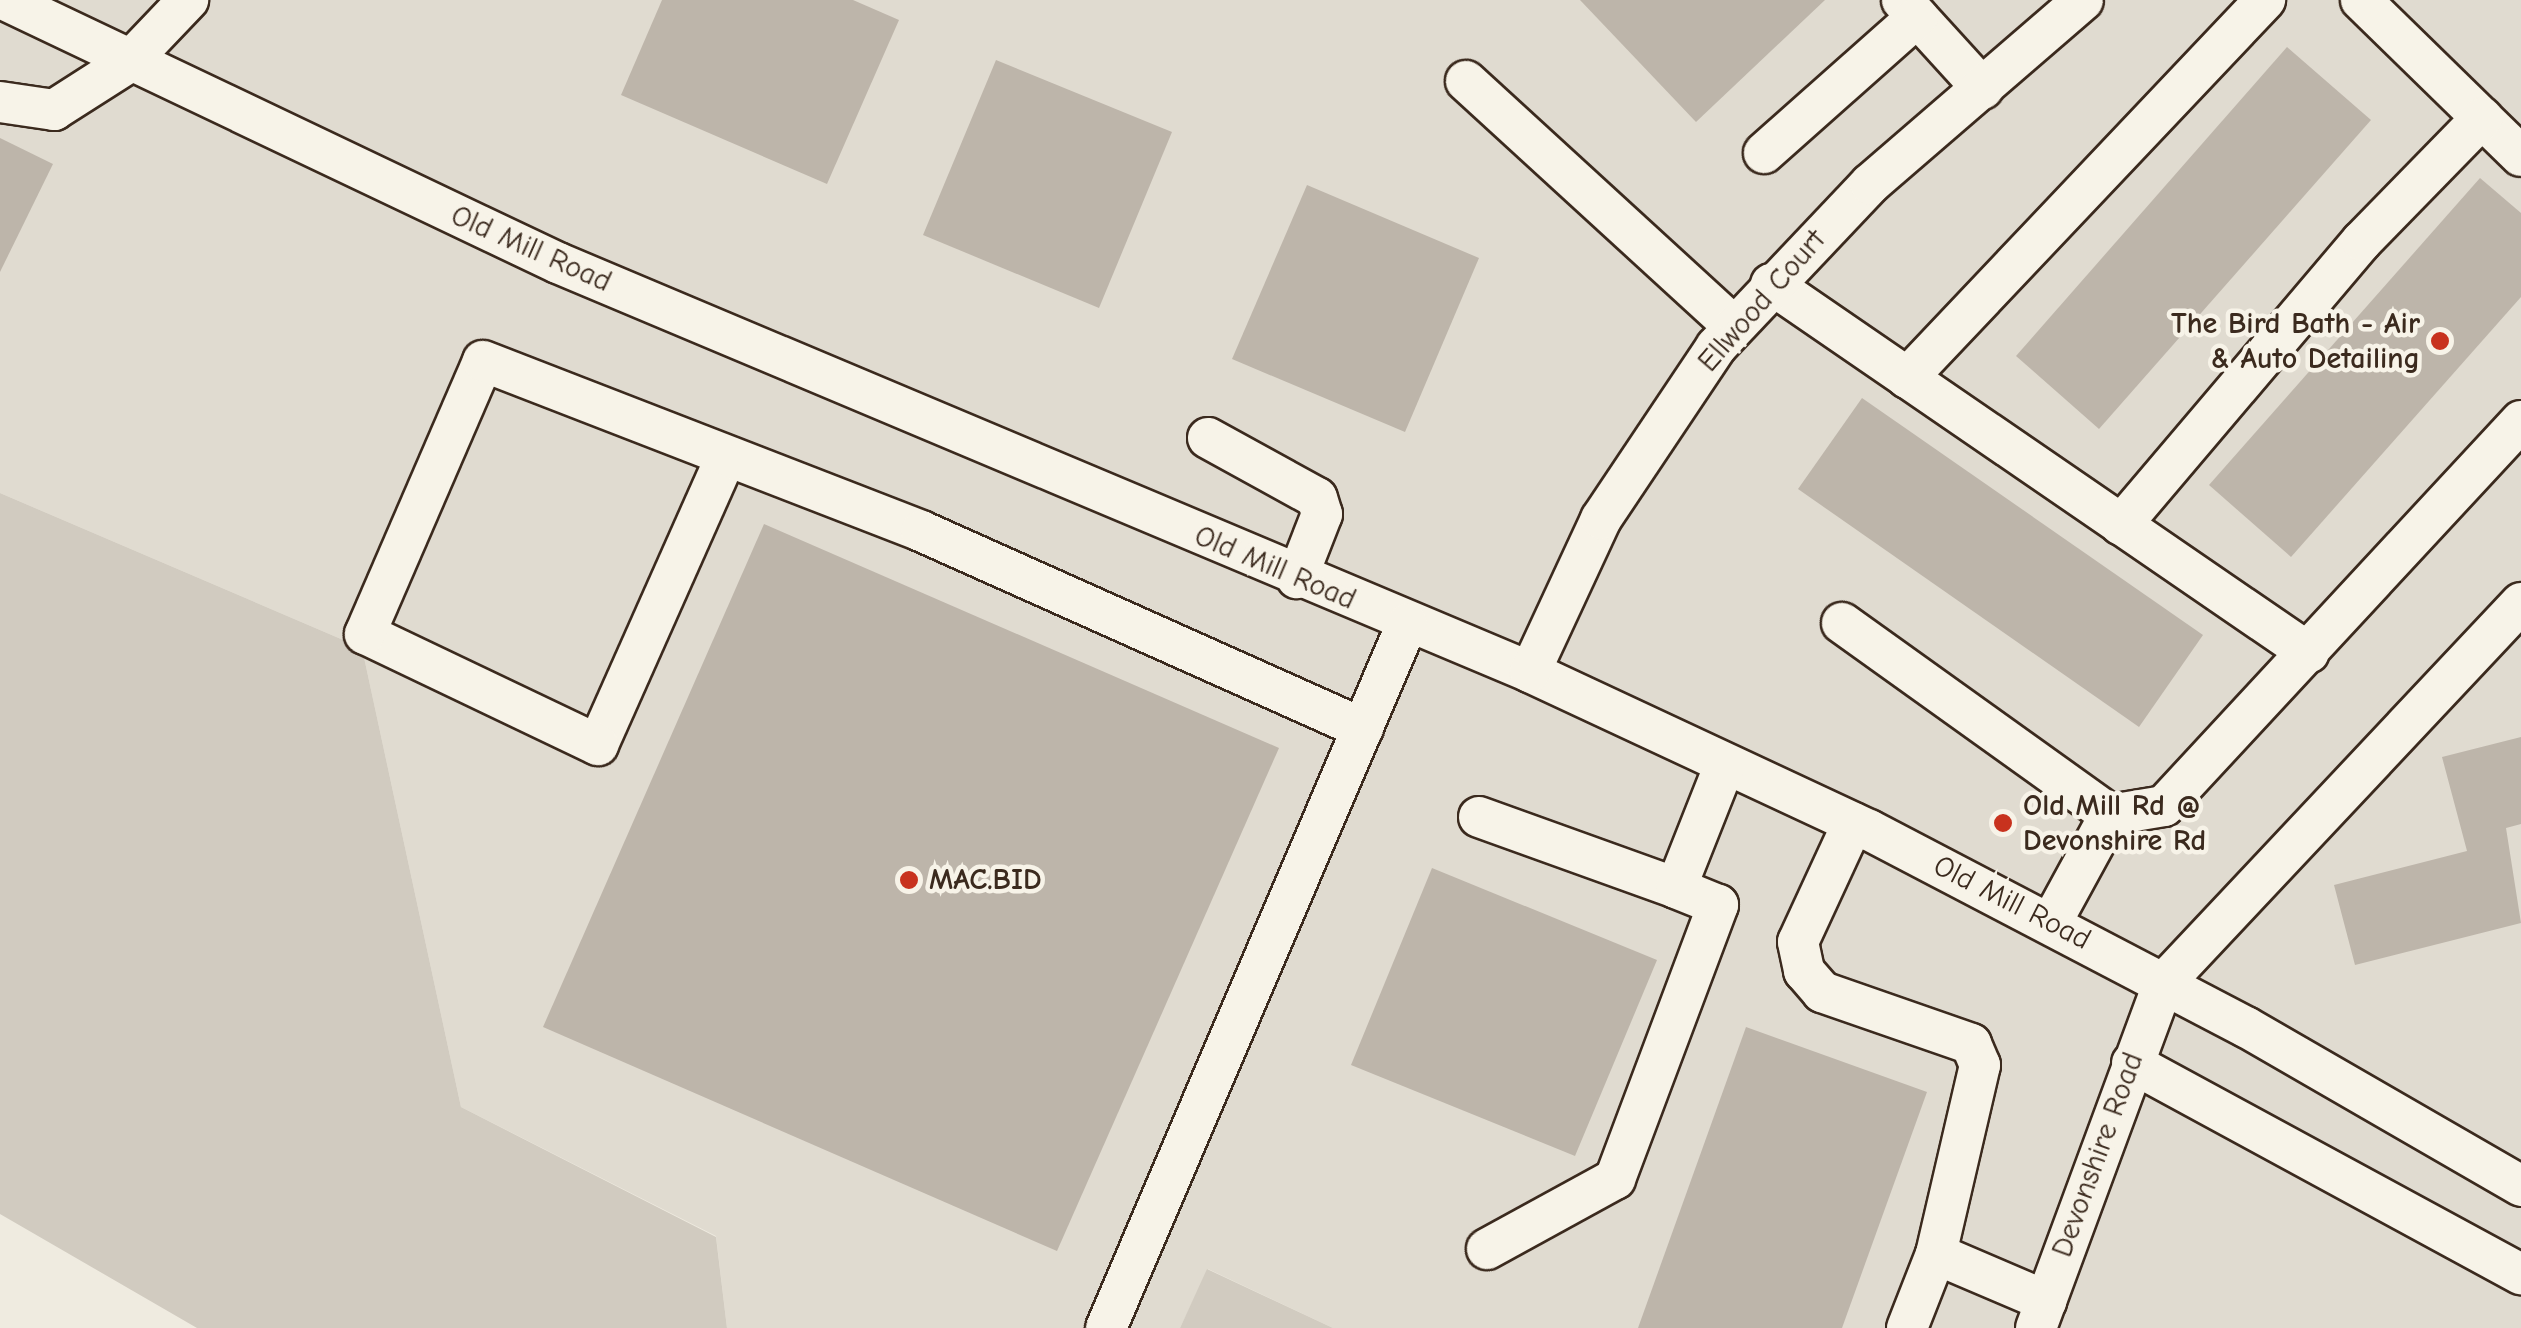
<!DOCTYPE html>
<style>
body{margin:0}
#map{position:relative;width:2521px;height:1328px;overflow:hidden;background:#efebe0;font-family:"Comic Neue",sans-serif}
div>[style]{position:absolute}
.built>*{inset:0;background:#e0dbd0}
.green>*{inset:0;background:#d1cbc0}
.building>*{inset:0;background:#bdb5aa}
.roads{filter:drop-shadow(2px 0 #3b2a1e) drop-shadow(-2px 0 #3b2a1e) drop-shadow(0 2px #3b2a1e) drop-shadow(0 -2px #3b2a1e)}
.minor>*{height:40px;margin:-20px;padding:0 20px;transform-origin:20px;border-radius:20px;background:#f7f3e8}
.dots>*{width:28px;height:28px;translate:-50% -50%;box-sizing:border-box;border:5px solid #f7f3e8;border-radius:50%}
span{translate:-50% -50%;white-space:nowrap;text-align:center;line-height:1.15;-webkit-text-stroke:9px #f7f3e8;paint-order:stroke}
.street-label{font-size:30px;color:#3b2a1e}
.poi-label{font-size:30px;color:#3b2a1e;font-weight:700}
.right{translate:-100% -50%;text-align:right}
.left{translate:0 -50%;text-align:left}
</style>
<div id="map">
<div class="built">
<i style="clip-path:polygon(0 0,2521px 0,2521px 1328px,1333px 1328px,1208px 1269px,1180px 1328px,727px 1328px,716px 1236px,461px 1107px,362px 648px,0 493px)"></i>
</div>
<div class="green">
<i style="clip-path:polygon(0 493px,362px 648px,461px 1107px,716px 1237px,727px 1328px,197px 1328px,0 1214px)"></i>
<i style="clip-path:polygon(1207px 1269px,1333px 1328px,1180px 1328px)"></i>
</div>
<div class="building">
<i style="clip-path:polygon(662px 0,853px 0,899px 20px,827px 184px,621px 95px)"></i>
<i style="clip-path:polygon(1580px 0,1825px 0,1696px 122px)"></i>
<i style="clip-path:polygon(2287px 47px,2371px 120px,2099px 429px,2016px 356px)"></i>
<i style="clip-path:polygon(996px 60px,1172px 132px,1099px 308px,923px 235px)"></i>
<i style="clip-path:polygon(0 138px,53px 164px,0 272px)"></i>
<i style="clip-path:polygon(2480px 178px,2521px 213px,2521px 297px,2291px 557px,2209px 485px)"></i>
<i style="clip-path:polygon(1307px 185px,1479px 258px,1405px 432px,1232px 359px)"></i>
<i style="clip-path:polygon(1862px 398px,2203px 635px,2139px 727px,1798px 489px)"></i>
<i style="clip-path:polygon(764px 524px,1279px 748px,1057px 1251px,543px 1027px)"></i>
<i style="clip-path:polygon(2521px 737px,2521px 824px,2506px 828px,2521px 923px,2355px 965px,2334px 885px,2467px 851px,2442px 757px)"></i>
<i style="clip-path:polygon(1432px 868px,1657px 960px,1575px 1156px,1351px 1065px)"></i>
<i style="clip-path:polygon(1746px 1027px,1927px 1092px,1842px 1328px,1638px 1328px)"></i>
</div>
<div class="roads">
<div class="minor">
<i style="left:5px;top:0;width:612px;rotate:25.44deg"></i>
<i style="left:558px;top:263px;width:1055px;rotate:22.82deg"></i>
<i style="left:1530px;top:672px;width:374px;rotate:25deg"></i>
<i style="left:1869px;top:830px;width:425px;rotate:27.6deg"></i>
<i style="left:2246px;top:1027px;width:318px;rotate:30deg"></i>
<i style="left:1902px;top:0;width:120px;rotate:47.7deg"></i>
<i style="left:2361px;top:0;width:223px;rotate:44.3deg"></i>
<i style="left:1466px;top:81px;width:362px;rotate:42.5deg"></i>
<i style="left:0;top:102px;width:55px;rotate:8.4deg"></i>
<i style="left:54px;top:110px;width:89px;rotate:-32.6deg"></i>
<i style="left:129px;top:62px;width:86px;rotate:-46.4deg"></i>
<i style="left:1764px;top:153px;width:205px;rotate:-41.6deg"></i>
<i style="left:1771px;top:284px;width:652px;rotate:34.45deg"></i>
<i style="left:1907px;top:378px;width:521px;rotate:-46.56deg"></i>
<i style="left:1208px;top:438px;width:124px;rotate:28.8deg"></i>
<i style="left:1317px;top:498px;width:17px;rotate:73deg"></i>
<i style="left:1322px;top:514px;width:69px;rotate:111.3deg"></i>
<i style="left:726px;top:457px;width:315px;rotate:114deg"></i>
<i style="left:598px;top:745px;width:258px;rotate:-154.5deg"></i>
<i style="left:365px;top:634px;width:297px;rotate:-66.6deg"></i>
<i style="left:483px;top:361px;width:470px;rotate:21.2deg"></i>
<i style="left:921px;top:531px;width:484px;rotate:24.1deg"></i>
<i style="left:2121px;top:525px;width:372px;rotate:-49.7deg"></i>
<i style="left:2362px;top:241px;width:172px;rotate:-45.7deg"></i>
<i style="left:1842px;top:623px;width:330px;rotate:35.6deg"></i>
<i style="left:1530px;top:672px;width:169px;rotate:-65.1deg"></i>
<i style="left:1601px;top:519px;width:207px;rotate:-56.2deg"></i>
<i style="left:1716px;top:347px;width:224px;rotate:-46.6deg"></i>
<i style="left:1870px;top:184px;width:281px;rotate:-40.8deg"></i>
<i style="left:1479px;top:817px;width:209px;rotate:19.8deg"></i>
<i style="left:1853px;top:823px;width:131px;rotate:114.8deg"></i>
<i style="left:1798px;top:942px;width:30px;rotate:78deg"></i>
<i style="left:1804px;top:971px;width:28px;rotate:49deg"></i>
<i style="left:1822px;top:992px;width:158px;rotate:19.2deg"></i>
<i style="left:1971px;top:1044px;width:23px;rotate:67deg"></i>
<i style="left:1980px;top:1065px;width:194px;rotate:103.1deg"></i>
<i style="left:2051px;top:923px;width:123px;rotate:-61.4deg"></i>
<i style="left:2110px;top:815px;width:55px;rotate:-9.5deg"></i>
<i style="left:2164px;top:806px;width:525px;rotate:-47.16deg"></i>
<i style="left:2132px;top:1063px;width:443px;rotate:28.5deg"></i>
<i style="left:1487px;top:1249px;width:146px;rotate:-28.7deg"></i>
<i style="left:1615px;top:1179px;width:293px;rotate:-69.4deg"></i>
<i style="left:1718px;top:905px;width:45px;rotate:-158deg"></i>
<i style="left:1676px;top:888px;width:133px;rotate:-68.4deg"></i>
<i style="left:1106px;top:1328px;width:766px;rotate:-66.85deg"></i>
<i style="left:1907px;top:1328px;width:79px;rotate:-68.6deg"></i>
<i style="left:1936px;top:1254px;width:120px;rotate:23.1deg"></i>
<i style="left:2036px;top:1328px;width:367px;rotate:-69.7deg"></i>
<i style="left:2163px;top:984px;width:523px;rotate:-46.78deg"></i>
</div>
</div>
<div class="dots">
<i style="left:2440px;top:341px;background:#c8321e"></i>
<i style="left:2003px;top:823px;background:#c8321e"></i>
<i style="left:909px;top:880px;background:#c8321e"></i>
</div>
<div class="street-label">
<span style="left:531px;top:249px;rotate:24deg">Old Mill Road</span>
<span style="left:1762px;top:301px;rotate:-49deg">Ellwood Court</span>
<span style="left:1275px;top:568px;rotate:23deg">Old Mill Road</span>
<span style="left:2012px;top:903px;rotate:27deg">Old Mill Road</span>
<span style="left:2098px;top:1155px;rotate:-70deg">Devonshire Road</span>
</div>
<div class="poi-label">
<span class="right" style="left:2420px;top:341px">The Bird Bath - Air<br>&amp; Auto Detailing</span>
<span class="left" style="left:2023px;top:823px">Old Mill Rd @<br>Devonshire Rd</span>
<span class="left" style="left:929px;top:880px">MAC.BID</span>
</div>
</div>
